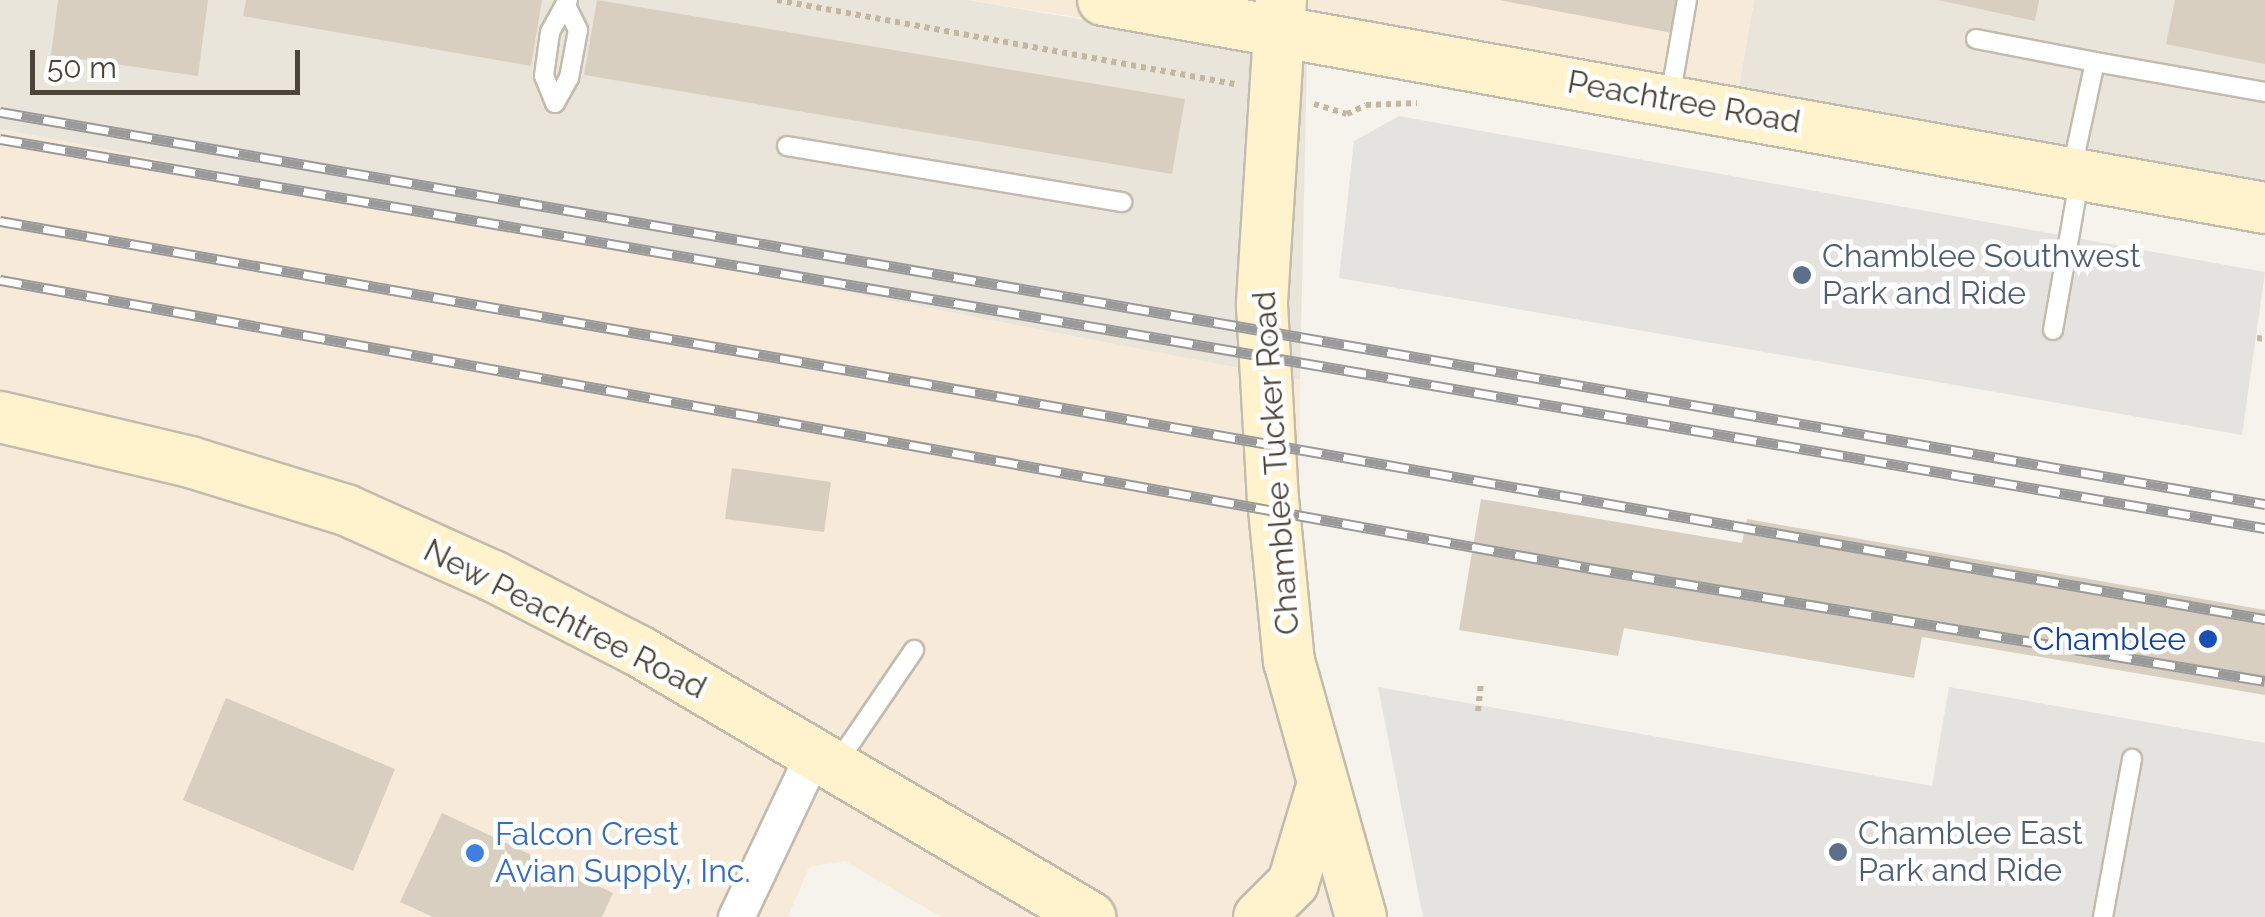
<!DOCTYPE html>
<style>
body{margin:0}
#map{position:relative;width:2265px;height:917px;overflow:hidden;background:#f6f3ec;font-family:Raleway,sans-serif}
div>[style]{position:absolute}
.residential>*{inset:0;background:#eae5da}
.commercial>*{inset:0;background:#f7ead8}
.parking>*{inset:0;background:#e5e3e0}
.building>*{inset:0;background:#d8cfc1}
.path>*{height:6px;margin-top:-3px;transform-origin:0;background:repeating-linear-gradient(90deg,#c4b79f 0 5px,transparent 0 10px)}
.roads{filter:drop-shadow(2px 0 #c2bbae) drop-shadow(-2px 0 #c2bbae) drop-shadow(0 2px #c2bbae) drop-shadow(0 -2px #c2bbae)}
.lane>*{height:18px;margin:-9px;padding:0 9px;transform-origin:9px;border-radius:9px;background:#fff}
.street>*{height:35px;margin:-17.5px;padding:0 17.5px;transform-origin:17.5px;border-radius:17.5px;background:#fff}
.secondary>*{height:50px;margin:-25px;padding:0 25px;transform-origin:25px;border-radius:25px;background:#fff3cd}
.rail>*{height:11px;margin-top:-5.5px;transform-origin:0;background:repeating-linear-gradient(90deg,#fff 0 22px,#9a9a9a 0 44px);box-sizing:border-box;border-block:2px solid #9a9a9a}
.dots>*{width:28px;height:28px;translate:-50% -50%;box-sizing:border-box;border:5px solid #fff;border-radius:50%}
span{translate:-50% -50%;white-space:nowrap;text-align:center;line-height:1.15;-webkit-text-stroke:9px #fff;paint-order:stroke}
.street-label{font-size:32px;color:#4b4439}
.service-label{font-size:32px;color:#4e5e75}
.left{translate:0 -50%;text-align:left}
.transit-label{font-size:32px;color:#164399}
.right{translate:-100% -50%;text-align:right}
.shop-label{font-size:32px;color:#366cbe}
.scale{position:absolute;left:30px;top:50px;width:270px;height:45px;box-sizing:border-box;border:5px solid #4b4439;border-top:0;padding-left:12px;font-size:30px;line-height:35px;white-space:nowrap;color:#4b4439;-webkit-text-stroke:8px #fff;paint-order:stroke}
</style>
<div id="map">
<div class="residential">
<i style="clip-path:polygon(0 0,968px 0,1307px 58px,1300px 380px,0 129px)"></i>
<i style="clip-path:polygon(1754px 0,2265px 0,2265px 209px,1733px 121px)"></i>
</div>
<div class="commercial">
<i style="clip-path:polygon(969px 0,1754px 0,1733px 121px)"></i>
<i style="clip-path:polygon(0 129px,1300px 380px,1298px 680px,1353px 917px,941px 917px,845px 861px,809px 867px,788px 917px,0 917px)"></i>
</div>
<div class="parking">
<i style="clip-path:polygon(1399px 116px,2265px 272px,2242px 435px,1339px 278px,1354px 141px)"></i>
<i style="clip-path:polygon(1378px 687px,1932px 786px,1949px 687px,2265px 743px,2265px 917px,1423px 917px)"></i>
</div>
<div class="building">
<i style="clip-path:polygon(58px 0,208px 0,198px 76px,51px 55px)"></i>
<i style="clip-path:polygon(246px 0,542px 0,531px 66px,243px 16px)"></i>
<i style="clip-path:polygon(597px 0,1185px 99px,1172px 174px,584px 75px)"></i>
<i style="clip-path:polygon(1499px 0,1678px 0,1672px 33px)"></i>
<i style="clip-path:polygon(1938px 0,2039px 0,2035px 21px)"></i>
<i style="clip-path:polygon(2175px 0,2265px 0,2265px 64px,2166px 44px)"></i>
<i style="clip-path:polygon(732px 468px,831px 482px,824px 532px,725px 519px)"></i>
<i style="clip-path:polygon(1481px 499px,1742px 543px,1747px 519px,2265px 610px,2265px 695px,1922px 637px,1914px 678px,1624px 628px,1618px 656px,1459px 630px)"></i>
<i style="clip-path:polygon(226px 698px,395px 769px,353px 871px,183px 800px)"></i>
<i style="clip-path:polygon(442px 813px,613px 893px,602px 917px,433px 917px,400px 902px)"></i>
</div>
<div class="path">
<i style="left:777px;top:0;width:465px;rotate:10.4deg"></i>
<i style="left:1314px;top:104px;width:34px;rotate:17deg"></i>
<i style="left:1347px;top:114px;width:21px;rotate:-25deg"></i>
<i style="left:1366px;top:105px;width:51px;rotate:-2.2deg"></i>
<i style="left:2257px;top:338px;width:8px;rotate:7deg"></i>
<i style="left:1478px;top:711px;width:28px;rotate:-84deg"></i>
</div>
<div class="roads">
<div class="lane">
<i style="left:1976px;top:39px;width:121px;rotate:10.9deg"></i>
<i style="left:2095px;top:62px;width:108px;rotate:102.2deg"></i>
<i style="left:2095px;top:62px;width:173px;rotate:10deg"></i>
<i style="left:1670px;top:98px;width:99px;rotate:-80.2deg"></i>
<i style="left:555px;top:103px;width:29px;rotate:-112deg"></i>
<i style="left:544px;top:76px;width:44px;rotate:-82.2deg"></i>
<i style="left:550px;top:32px;width:37px;rotate:-61deg"></i>
<i style="left:555px;top:103px;width:29px;rotate:-61deg"></i>
<i style="left:569px;top:78px;width:49px;rotate:-79.4deg"></i>
<i style="left:578px;top:30px;width:25px;rotate:-116deg"></i>
<i style="left:787px;top:146px;width:340px;rotate:9.5deg"></i>
<i style="left:2053px;top:330px;width:156px;rotate:-80.1deg"></i>
<i style="left:837px;top:763px;width:137px;rotate:-55.7deg"></i>
<i style="left:2103px;top:917px;width:161px;rotate:-79.6deg"></i>
</div>
<div class="street">
<i style="left:736px;top:917px;width:179px;rotate:-64.6deg"></i>
</div>
<div class="secondary">
<i style="left:1103px;top:0;width:1180px;rotate:10.15deg"></i>
<i style="left:1281px;top:0;width:306px;rotate:93.6deg"></i>
<i style="left:1262px;top:305px;width:194px;rotate:86.8deg"></i>
<i style="left:1273px;top:499px;width:163px;rotate:84.4deg"></i>
<i style="left:1289px;top:661px;width:266px;rotate:74.3deg"></i>
<i style="left:0;top:417px;width:195px;rotate:13.3deg"></i>
<i style="left:190px;top:462px;width:163px;rotate:17.1deg"></i>
<i style="left:346px;top:510px;width:161px;rotate:24.2deg"></i>
<i style="left:493px;top:576px;width:164px;rotate:27.2deg"></i>
<i style="left:639px;top:651px;width:524px;rotate:30.53deg"></i>
<i style="left:1259px;top:917px;width:48px;rotate:-45deg"></i>
<i style="left:1293px;top:883px;width:104px;rotate:-73.3deg"></i>
</div>
</div>
<div class="rail">
<i style="left:0;top:112px;width:2299px;rotate:9.82deg"></i>
<i style="left:0;top:139px;width:2298px;rotate:9.75deg"></i>
<i style="left:0;top:221px;width:2300px;rotate:9.97deg"></i>
<i style="left:0;top:280px;width:1615px;rotate:10.27deg"></i>
<i style="left:1589px;top:568px;width:685px;rotate:9.49deg"></i>
</div>
<div class="dots">
<i style="left:1802px;top:275px;background:#5c6f8a"></i>
<i style="left:2208px;top:639px;background:#1a4fb4"></i>
<i style="left:1838px;top:852px;background:#5c6f8a"></i>
<i style="left:475px;top:853px;background:#3f7fe0"></i>
</div>
<div class="street-label">
<span style="left:1684px;top:102px;rotate:10deg">Peachtree Road</span>
<span style="left:1276px;top:463px;rotate:-94deg">Chamblee Tucker Road</span>
<span style="left:565px;top:619px;rotate:27deg">New Peachtree Road</span>
</div>
<div class="service-label">
<span class="left" style="left:1822px;top:275px">Chamblee Southwest<br>Park and Ride</span>
<span class="left" style="left:1858px;top:852px">Chamblee East<br>Park and Ride</span>
</div>
<div class="transit-label">
<span class="right" style="left:2186px;top:639px">Chamblee</span>
</div>
<div class="shop-label">
<span class="left" style="left:495px;top:853px">Falcon Crest<br>Avian Supply, Inc.</span>
</div>
<div class="scale">50 m</div>
</div>
